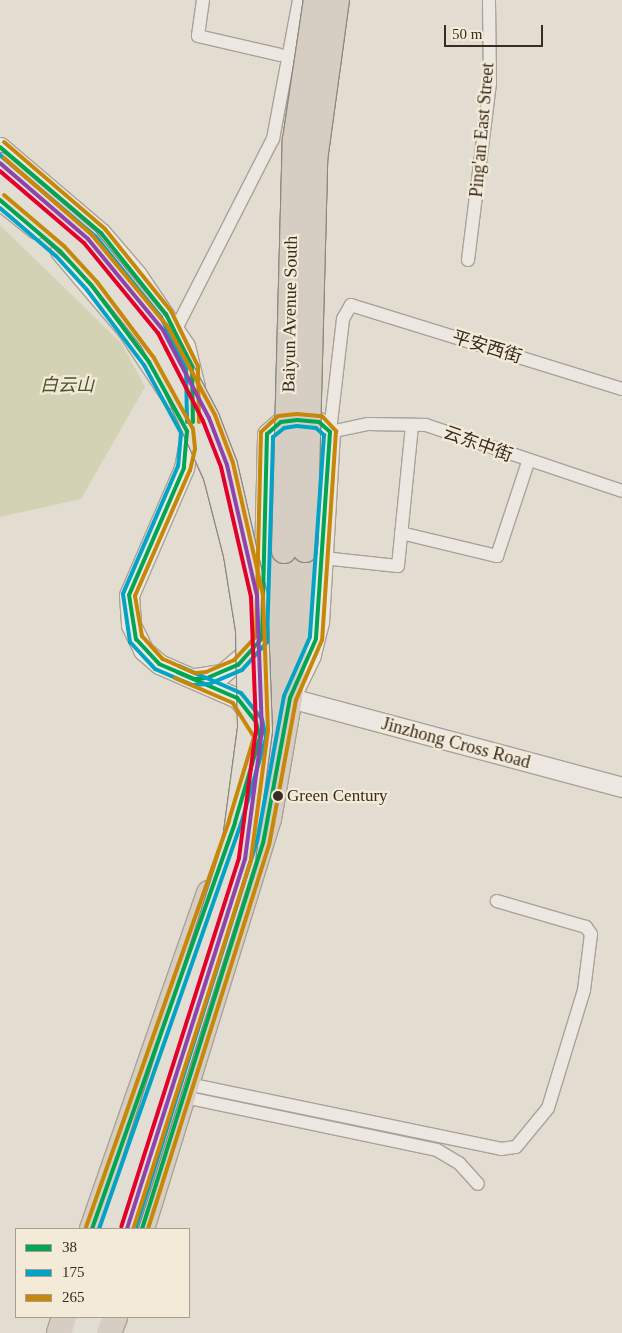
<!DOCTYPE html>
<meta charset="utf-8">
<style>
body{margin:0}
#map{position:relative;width:622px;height:1333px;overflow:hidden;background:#e3ddd1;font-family:"Times New Roman","Noto Sans SC",serif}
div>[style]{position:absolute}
.green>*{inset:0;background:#d3d2b5}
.roads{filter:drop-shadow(1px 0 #a9a299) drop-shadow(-1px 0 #a9a299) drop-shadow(0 1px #a9a299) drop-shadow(0 -1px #a9a299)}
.street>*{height:12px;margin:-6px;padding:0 6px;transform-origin:6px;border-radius:6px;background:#ece8e1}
.secondary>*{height:19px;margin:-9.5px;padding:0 9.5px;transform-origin:9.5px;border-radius:9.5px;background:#ece8e1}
.primary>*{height:20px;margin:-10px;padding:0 10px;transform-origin:10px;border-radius:10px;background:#e3ded4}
.highway>*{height:24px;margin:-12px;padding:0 12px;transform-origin:12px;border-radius:12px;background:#d6cec3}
.bridges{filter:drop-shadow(1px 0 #8f8880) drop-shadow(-1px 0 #8f8880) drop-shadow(0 1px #8f8880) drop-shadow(0 -1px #8f8880)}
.primary-bridge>*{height:20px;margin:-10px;padding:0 10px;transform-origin:10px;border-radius:10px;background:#e3ded4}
.highway-bridge>*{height:24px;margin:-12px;padding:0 12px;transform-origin:12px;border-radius:12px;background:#d6cec3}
.bus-1>*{height:4px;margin:-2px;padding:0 2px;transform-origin:2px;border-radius:2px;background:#00a651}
.bus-2>*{height:4px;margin:-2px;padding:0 2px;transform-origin:2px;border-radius:2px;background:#03a3c5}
.bus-3>*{height:4px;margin:-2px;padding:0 2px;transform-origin:2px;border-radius:2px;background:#c78708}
.bus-4>*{height:4px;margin:-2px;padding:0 2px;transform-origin:2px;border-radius:2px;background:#8e44ad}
.bus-5>*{height:4px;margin:-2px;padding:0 2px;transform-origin:2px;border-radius:2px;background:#e4002b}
.bus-6>*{height:4px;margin:-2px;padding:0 2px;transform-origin:2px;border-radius:2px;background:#cd8608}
.dots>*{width:14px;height:14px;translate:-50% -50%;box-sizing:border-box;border:2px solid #f3ead8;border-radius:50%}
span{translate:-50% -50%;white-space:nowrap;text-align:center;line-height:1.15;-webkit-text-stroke:4.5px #f3ead8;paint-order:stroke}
.bus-label{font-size:17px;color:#382b22}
.left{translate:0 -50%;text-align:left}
.street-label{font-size:18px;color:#382b22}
.park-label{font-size:18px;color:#4a532a;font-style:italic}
.legend{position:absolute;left:15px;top:1228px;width:175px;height:90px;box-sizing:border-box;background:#f3ead8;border:1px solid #a89e8f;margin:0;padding:6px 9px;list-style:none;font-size:15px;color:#382b22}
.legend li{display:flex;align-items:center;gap:10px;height:25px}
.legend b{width:25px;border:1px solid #a89e8f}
.scale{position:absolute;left:444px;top:25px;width:99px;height:22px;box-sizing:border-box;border:2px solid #382b22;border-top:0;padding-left:6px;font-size:15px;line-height:18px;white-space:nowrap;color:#382b22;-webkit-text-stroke:4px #f3ead8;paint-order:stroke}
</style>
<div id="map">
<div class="green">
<i style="clip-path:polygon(0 225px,122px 344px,145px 387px,81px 499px,0 517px)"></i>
</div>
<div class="roads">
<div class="street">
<i style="left:203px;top:0;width:36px;rotate:98deg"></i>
<i style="left:198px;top:36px;width:84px;rotate:13deg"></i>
<i style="left:468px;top:260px;width:178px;rotate:-82.9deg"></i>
<i style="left:490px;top:83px;width:83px;rotate:-90.7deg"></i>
<i style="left:176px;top:329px;width:213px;rotate:-63deg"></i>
<i style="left:273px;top:139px;width:141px;rotate:-79.4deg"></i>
<i style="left:622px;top:389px;width:284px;rotate:-162.8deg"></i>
<i style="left:351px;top:305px;width:16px;rotate:120deg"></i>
<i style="left:343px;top:319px;width:114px;rotate:96.6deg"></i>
<i style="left:330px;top:432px;width:39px;rotate:-12deg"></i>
<i style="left:368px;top:424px;width:58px;rotate:1deg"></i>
<i style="left:426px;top:425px;width:207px;rotate:18.6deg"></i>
<i style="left:401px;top:533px;width:99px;rotate:13.5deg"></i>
<i style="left:497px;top:556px;width:99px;rotate:-71.7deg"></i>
<i style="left:323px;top:558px;width:75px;rotate:6.1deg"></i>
<i style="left:398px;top:566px;width:142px;rotate:-84.3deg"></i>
<i style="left:188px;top:1084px;width:320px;rotate:11.7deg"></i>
<i style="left:501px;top:1149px;width:15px;rotate:-8deg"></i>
<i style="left:516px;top:1147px;width:50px;rotate:-50.6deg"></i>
<i style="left:548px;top:1108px;width:123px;rotate:-73deg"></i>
<i style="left:584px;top:990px;width:56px;rotate:-82.9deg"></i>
<i style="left:591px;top:934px;width:9px;rotate:-126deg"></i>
<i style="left:586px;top:927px;width:93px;rotate:-163.7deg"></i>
<i style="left:184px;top:1097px;width:258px;rotate:11.8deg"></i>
<i style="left:437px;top:1150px;width:26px;rotate:31deg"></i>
<i style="left:459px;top:1163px;width:28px;rotate:48deg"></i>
</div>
<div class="secondary">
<i style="left:0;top:147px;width:133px;rotate:40.4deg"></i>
<i style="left:101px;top:233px;width:55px;rotate:49.4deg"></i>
<i style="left:137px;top:275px;width:86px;rotate:55.9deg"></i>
<i style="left:185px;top:346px;width:42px;rotate:76.3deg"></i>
<i style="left:0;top:200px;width:46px;rotate:38.9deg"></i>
<i style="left:60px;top:251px;width:104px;rotate:49.7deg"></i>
<i style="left:127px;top:330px;width:82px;rotate:56.5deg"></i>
<i style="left:193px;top:421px;width:48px;rotate:100.8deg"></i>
<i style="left:184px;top:468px;width:138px;rotate:113.4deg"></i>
<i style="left:129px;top:595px;width:30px;rotate:86deg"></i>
<i style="left:131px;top:625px;width:28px;rotate:64deg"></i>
<i style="left:143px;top:650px;width:21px;rotate:41deg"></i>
<i style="left:159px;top:664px;width:85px;rotate:23.6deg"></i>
<i style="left:237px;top:698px;width:26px;rotate:50deg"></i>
<i style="left:263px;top:602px;width:168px;rotate:-88.6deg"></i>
<i style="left:267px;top:434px;width:18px;rotate:-41deg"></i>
<i style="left:281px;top:422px;width:38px"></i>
<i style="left:319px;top:422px;width:15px;rotate:42deg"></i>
<i style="left:330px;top:432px;width:190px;rotate:93.3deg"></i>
<i style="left:319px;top:622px;width:34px;rotate:104deg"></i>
<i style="left:311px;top:655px;width:48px;rotate:116deg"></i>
<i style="left:290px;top:698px;width:344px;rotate:15deg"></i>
<i style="left:196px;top:678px;width:26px;rotate:-9deg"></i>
<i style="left:222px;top:674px;width:43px;rotate:-40.3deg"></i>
</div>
<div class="primary">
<i style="left:77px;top:1333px;width:17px;rotate:-73deg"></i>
<i style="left:92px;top:1333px;width:17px;rotate:-69deg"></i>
</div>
<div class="highway">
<i style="left:265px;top:713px;width:163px;rotate:-83.3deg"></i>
<i style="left:92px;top:1229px;width:356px;rotate:-70.8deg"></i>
<i style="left:142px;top:1229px;width:429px;rotate:-72.8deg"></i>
<i style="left:269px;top:819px;width:123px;rotate:-80.2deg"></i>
<i style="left:290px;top:698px;width:149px;rotate:-84.2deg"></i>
<i style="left:59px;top:1333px;width:17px;rotate:-73deg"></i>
<i style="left:109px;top:1333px;width:17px;rotate:-69deg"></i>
</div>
</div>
<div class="bridges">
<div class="primary-bridge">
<i style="left:0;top:163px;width:116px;rotate:40.8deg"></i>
<i style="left:88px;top:239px;width:118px;rotate:50.5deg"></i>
<i style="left:163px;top:330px;width:99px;rotate:62.4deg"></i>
<i style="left:209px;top:418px;width:50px;rotate:69deg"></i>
<i style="left:227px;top:465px;width:134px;rotate:77.1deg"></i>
<i style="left:257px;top:596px;width:134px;rotate:87.9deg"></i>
<i style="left:262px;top:730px;width:130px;rotate:97.5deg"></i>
<i style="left:245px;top:859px;width:388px;rotate:107.7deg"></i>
<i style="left:0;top:184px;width:137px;rotate:42.9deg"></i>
<i style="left:100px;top:277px;width:79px;rotate:51.7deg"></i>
<i style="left:149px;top:339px;width:35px;rotate:61deg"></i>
<i style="left:166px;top:370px;width:117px;rotate:65.8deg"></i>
<i style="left:214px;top:477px;width:81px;rotate:75.6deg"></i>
<i style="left:234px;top:555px;width:76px;rotate:80.9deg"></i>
<i style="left:246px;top:630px;width:98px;rotate:88.8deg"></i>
<i style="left:248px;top:728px;width:121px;rotate:97.6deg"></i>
<i style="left:232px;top:848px;width:400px;rotate:107.6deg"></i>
</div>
<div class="highway-bridge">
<i style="left:305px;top:550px;width:390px;rotate:-88.5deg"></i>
<i style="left:315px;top:160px;width:162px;rotate:-82.2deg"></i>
<i style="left:284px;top:551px;width:411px;rotate:-88.5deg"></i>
<i style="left:295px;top:140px;width:142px;rotate:-81.5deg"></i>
</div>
</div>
<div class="bus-1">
<i style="left:0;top:147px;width:133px;rotate:40.4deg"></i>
<i style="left:101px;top:233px;width:104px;rotate:51.3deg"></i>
<i style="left:166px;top:314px;width:59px;rotate:63.9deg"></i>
<i style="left:192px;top:367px;width:55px;rotate:89deg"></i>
<i style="left:0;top:200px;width:79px;rotate:40.4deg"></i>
<i style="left:60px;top:251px;width:47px;rotate:47.6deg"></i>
<i style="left:92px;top:286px;width:95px;rotate:53.1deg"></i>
<i style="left:149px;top:362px;width:79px;rotate:61.2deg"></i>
<i style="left:187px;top:431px;width:37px;rotate:95deg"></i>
<i style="left:184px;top:468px;width:138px;rotate:113.4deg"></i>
<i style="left:129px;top:595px;width:45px;rotate:81deg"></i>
<i style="left:136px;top:639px;width:34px;rotate:47deg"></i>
<i style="left:159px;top:664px;width:38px;rotate:23deg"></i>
<i style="left:194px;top:679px;width:13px;rotate:-4deg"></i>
<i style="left:207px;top:678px;width:34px;rotate:-23deg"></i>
<i style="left:238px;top:665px;width:36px;rotate:-48deg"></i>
<i style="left:262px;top:638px;width:204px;rotate:-88.6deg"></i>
<i style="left:267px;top:434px;width:18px;rotate:-41deg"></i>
<i style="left:281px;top:422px;width:16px;rotate:-7deg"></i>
<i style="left:297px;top:420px;width:22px;rotate:5deg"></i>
<i style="left:319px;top:422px;width:15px;rotate:42deg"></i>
<i style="left:330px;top:432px;width:207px;rotate:93.9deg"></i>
<i style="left:316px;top:639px;width:64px;rotate:113.8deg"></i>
<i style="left:290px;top:698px;width:147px;rotate:100.5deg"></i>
<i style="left:263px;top:843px;width:405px;rotate:107.4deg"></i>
<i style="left:92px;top:1229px;width:431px;rotate:-70.6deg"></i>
<i style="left:235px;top:822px;width:89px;rotate:-73.6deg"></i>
<i style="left:260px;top:737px;width:16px;rotate:-105deg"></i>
<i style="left:256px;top:722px;width:31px;rotate:-128deg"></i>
<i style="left:237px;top:698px;width:65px;rotate:-156.6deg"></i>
</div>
<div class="bus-2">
<i style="left:0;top:155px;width:126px;rotate:40.5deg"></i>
<i style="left:96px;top:237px;width:103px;rotate:50.9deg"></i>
<i style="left:161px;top:317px;width:58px;rotate:64.3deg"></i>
<i style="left:186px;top:369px;width:53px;rotate:88.9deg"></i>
<i style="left:0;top:208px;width:74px;rotate:40.6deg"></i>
<i style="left:56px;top:256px;width:46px;rotate:47.6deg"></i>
<i style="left:87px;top:290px;width:94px;rotate:52.8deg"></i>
<i style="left:144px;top:365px;width:77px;rotate:61.4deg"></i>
<i style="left:181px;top:433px;width:33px;rotate:95deg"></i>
<i style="left:178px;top:466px;width:139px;rotate:113.3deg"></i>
<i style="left:123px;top:594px;width:49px;rotate:81.7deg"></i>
<i style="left:130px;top:642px;width:37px;rotate:47deg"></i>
<i style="left:155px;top:669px;width:40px;rotate:23.4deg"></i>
<i style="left:192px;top:685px;width:17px;rotate:-3deg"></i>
<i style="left:209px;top:684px;width:36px;rotate:-23deg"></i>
<i style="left:242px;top:670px;width:38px;rotate:-48deg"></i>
<i style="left:267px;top:642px;width:205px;rotate:-88.3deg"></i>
<i style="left:273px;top:437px;width:14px;rotate:-39deg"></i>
<i style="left:284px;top:428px;width:13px;rotate:-9deg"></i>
<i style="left:297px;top:426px;width:19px;rotate:6deg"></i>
<i style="left:316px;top:428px;width:11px;rotate:41deg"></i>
<i style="left:324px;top:435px;width:202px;rotate:94deg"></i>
<i style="left:310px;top:637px;width:64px;rotate:113.8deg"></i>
<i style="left:284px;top:696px;width:147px;rotate:100.5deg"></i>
<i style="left:257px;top:841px;width:405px;rotate:107.4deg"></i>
<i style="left:99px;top:1229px;width:429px;rotate:-70.7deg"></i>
<i style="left:241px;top:824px;width:90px;rotate:-73.8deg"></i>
<i style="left:266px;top:738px;width:19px;rotate:-102deg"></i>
<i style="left:262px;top:719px;width:33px;rotate:-129deg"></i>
<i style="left:241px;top:693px;width:68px;rotate:-156.5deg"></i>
</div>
<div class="bus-3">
<i style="left:4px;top:142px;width:133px;rotate:40.7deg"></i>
<i style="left:105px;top:229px;width:105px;rotate:51.2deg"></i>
<i style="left:171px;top:311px;width:61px;rotate:63.9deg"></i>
<i style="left:198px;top:366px;width:56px;rotate:89deg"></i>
<i style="left:4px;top:195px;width:79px;rotate:40.4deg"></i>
<i style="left:64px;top:246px;width:49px;rotate:47.5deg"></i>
<i style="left:97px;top:282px;width:95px;rotate:53.1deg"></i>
<i style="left:154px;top:358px;width:81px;rotate:61.2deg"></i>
<i style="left:193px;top:429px;width:20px;rotate:84deg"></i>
<i style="left:195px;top:449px;width:22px;rotate:103deg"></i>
<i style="left:190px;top:470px;width:137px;rotate:113.6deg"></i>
<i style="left:135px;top:596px;width:41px;rotate:80.1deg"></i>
<i style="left:142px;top:636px;width:31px;rotate:48deg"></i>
<i style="left:163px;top:659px;width:35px;rotate:24deg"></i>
<i style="left:195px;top:673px;width:11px;rotate:-5deg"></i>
<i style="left:206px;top:672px;width:30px;rotate:-23deg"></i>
<i style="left:234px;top:660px;width:33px;rotate:-47deg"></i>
<i style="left:256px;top:636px;width:204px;rotate:-88.6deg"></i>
<i style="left:261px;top:432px;width:23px;rotate:-43deg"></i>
<i style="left:278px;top:416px;width:19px;rotate:-6deg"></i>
<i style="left:297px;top:414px;width:25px;rotate:5deg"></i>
<i style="left:322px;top:416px;width:21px;rotate:47deg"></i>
<i style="left:336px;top:431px;width:209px;rotate:93.8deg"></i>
<i style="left:322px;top:640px;width:65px;rotate:113.4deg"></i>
<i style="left:296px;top:700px;width:147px;rotate:100.5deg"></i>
<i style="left:269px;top:845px;width:403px;rotate:107.5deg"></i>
<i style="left:86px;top:1227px;width:431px;rotate:-70.6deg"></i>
<i style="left:229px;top:820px;width:87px;rotate:-73.2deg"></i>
<i style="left:254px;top:737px;width:40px;rotate:-122deg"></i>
<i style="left:233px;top:703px;width:63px;rotate:-156.7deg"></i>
</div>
<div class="bus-4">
<i style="left:0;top:163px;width:116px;rotate:40.8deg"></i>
<i style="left:88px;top:239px;width:118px;rotate:50.5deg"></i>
<i style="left:163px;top:330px;width:99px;rotate:62.4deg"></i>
<i style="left:209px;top:418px;width:50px;rotate:69deg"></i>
<i style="left:227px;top:465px;width:134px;rotate:77.1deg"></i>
<i style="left:257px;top:596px;width:134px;rotate:87.9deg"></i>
<i style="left:262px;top:730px;width:130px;rotate:97.5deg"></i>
<i style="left:245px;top:859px;width:388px;rotate:107.7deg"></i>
</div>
<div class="bus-5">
<i style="left:0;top:171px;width:111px;rotate:40.6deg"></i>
<i style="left:84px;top:243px;width:117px;rotate:50.6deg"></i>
<i style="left:158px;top:333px;width:99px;rotate:62.9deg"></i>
<i style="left:203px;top:421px;width:49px;rotate:68.6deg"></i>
<i style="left:221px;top:467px;width:133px;rotate:77deg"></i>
<i style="left:251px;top:597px;width:133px;rotate:87.8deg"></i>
<i style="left:256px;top:730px;width:129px;rotate:97.6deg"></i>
<i style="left:239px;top:858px;width:387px;rotate:107.7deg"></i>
</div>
<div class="bus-6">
<i style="left:4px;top:158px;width:117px;rotate:41.2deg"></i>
<i style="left:92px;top:235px;width:119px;rotate:50.4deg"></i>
<i style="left:168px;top:327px;width:100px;rotate:61.9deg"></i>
<i style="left:215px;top:415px;width:51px;rotate:69.4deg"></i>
<i style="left:233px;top:463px;width:135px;rotate:77.2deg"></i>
<i style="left:263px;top:595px;width:135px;rotate:87.9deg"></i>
<i style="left:268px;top:730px;width:131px;rotate:97.5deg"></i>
<i style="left:251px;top:860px;width:387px;rotate:107.7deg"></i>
</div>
<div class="dots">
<i style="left:278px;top:796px;background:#382b22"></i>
</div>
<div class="bus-label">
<span class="left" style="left:287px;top:796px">Green Century</span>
</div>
<div class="street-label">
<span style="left:482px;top:130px;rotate:-85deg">Ping'an East Street</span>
<span style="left:290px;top:314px;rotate:-89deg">Baiyun Avenue South</span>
<span style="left:487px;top:347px;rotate:17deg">平安西街</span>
<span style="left:478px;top:444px;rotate:20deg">云东中街</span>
<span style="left:456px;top:743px;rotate:15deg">Jinzhong Cross Road</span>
</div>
<div class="park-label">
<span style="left:67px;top:385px">白云山</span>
</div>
<ul class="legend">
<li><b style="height:6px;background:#00a651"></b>38</li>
<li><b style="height:6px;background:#03a3c5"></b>175</li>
<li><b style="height:6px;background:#c78708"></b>265</li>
</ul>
<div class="scale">50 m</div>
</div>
